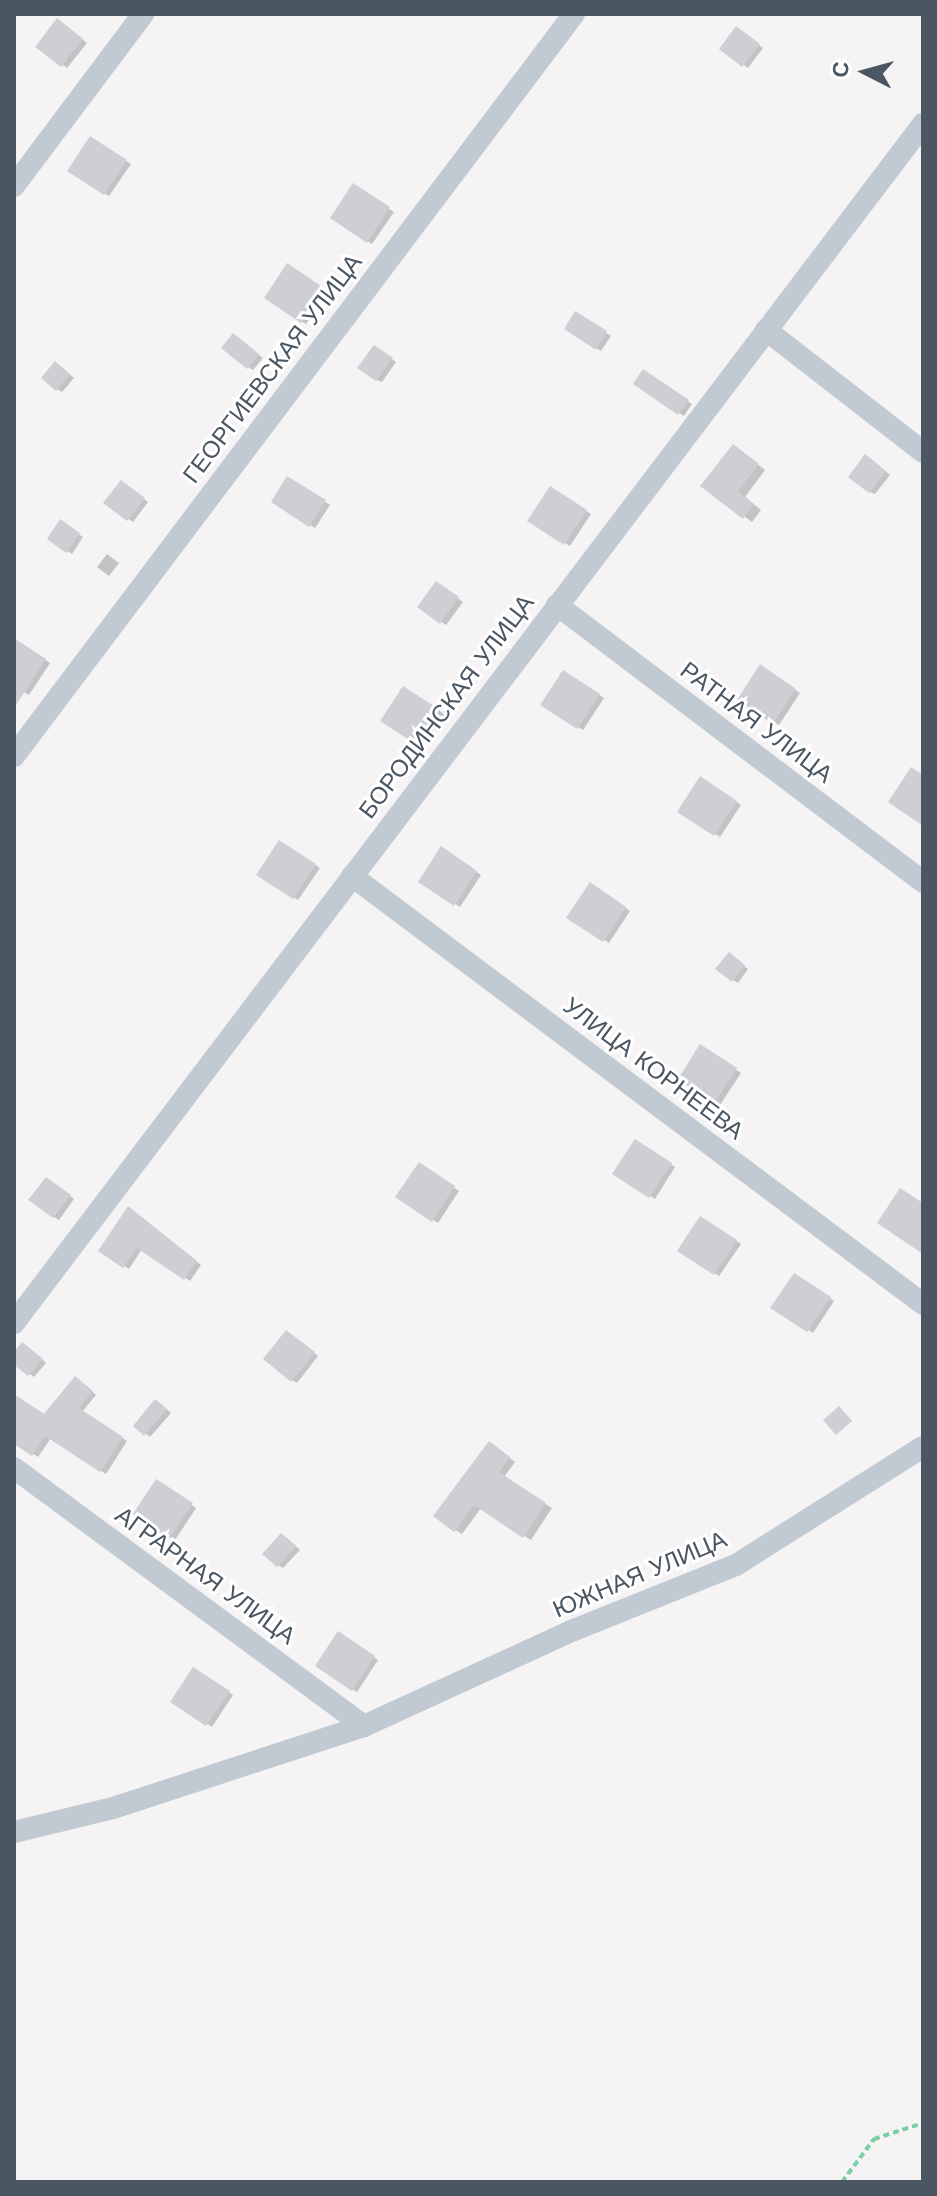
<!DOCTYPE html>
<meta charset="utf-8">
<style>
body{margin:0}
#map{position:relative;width:937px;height:2196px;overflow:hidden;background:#f5f3f3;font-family:"Work Sans",sans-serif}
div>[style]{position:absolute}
.shadow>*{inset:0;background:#0003}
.building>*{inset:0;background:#cdcfd5}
.path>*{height:4px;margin-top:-2px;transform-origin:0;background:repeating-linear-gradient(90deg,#7ad0a6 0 6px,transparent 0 10px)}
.minor>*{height:22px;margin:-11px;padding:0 11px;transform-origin:11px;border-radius:11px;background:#c1cad2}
span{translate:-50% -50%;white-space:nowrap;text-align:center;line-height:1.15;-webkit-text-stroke:6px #fff;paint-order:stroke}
.street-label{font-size:24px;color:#4a5661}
.frame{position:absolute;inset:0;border:16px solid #4a5661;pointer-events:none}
.north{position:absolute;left:825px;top:32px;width:80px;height:80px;-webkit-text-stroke:6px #fff;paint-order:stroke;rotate:276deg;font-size:22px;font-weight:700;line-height:32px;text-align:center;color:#4a5661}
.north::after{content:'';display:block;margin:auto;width:28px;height:36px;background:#4a5661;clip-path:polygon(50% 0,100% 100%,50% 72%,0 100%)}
</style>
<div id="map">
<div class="shadow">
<i style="clip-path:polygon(62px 24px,87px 43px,67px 68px,38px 46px)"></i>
<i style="clip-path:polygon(741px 32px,763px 48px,748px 68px,722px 49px)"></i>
<i style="clip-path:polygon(91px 138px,131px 164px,109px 196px,69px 171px)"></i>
<i style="clip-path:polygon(354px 186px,394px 212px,372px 244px,332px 218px)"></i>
<i style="clip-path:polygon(288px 266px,327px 292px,306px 324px,266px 298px)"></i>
<i style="clip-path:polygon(576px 314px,611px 336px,601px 351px,566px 328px)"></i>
<i style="clip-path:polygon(239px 339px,263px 358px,253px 370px,248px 367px)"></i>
<i style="clip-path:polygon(379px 350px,396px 362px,382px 382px,377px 380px)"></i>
<i style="clip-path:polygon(60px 366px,74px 378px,62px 392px,57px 389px)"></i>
<i style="clip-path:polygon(643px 372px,692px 404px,684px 416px,635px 383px)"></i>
<i style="clip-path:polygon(741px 451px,765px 470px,745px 497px,761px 510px,752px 522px,703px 485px)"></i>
<i style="clip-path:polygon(871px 459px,890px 475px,875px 494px,870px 492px)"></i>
<i style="clip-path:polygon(288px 479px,330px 505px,315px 528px,274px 502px)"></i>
<i style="clip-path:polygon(126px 485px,148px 502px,133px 522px,106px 503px)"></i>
<i style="clip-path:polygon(551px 488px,591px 514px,570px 546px,530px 520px)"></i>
<i style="clip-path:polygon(61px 522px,83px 537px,72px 554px,49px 539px)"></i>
<i style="clip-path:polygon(107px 554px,119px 563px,109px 576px,97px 567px)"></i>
<i style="clip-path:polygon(441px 586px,463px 602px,446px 625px,441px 622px)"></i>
<i style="clip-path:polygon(14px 640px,50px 663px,29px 695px,14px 686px)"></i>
<i style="clip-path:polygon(760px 667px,800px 693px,779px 725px,739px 699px)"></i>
<i style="clip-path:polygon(564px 672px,604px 698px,583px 730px,543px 704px)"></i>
<i style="clip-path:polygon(404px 688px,444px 714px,423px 746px,383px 720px)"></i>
<i style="clip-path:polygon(701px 779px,741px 805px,720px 837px,680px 811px)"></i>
<i style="clip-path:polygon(280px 842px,320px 868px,298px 900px,259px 874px)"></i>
<i style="clip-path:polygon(442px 849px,481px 875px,460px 907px,420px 881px)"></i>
<i style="clip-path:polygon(590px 885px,630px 911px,609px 943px,569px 917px)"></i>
<i style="clip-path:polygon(734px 958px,748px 969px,738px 983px,733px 980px)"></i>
<i style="clip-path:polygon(701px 1047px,741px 1073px,720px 1105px,680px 1079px)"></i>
<i style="clip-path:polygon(636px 1141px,675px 1167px,655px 1199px,615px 1173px)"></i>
<i style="clip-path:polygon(419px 1165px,459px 1191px,438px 1223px,398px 1197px)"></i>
<i style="clip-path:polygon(52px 1182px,74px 1199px,59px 1220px,54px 1217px)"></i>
<i style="clip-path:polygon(133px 1212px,201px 1265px,190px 1281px,142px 1249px,129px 1269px,101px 1250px)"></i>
<i style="clip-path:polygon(701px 1218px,741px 1244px,719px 1276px,680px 1250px)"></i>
<i style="clip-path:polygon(794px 1275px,834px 1301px,813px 1333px,773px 1307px)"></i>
<i style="clip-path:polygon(291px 1335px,318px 1356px,297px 1383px,292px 1380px)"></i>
<i style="clip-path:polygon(28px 1347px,46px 1363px,34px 1377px,14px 1362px,14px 1355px)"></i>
<i style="clip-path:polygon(81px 1382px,96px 1395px,82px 1412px,127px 1441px,106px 1474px,51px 1438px,38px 1457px,14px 1442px,14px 1407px,45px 1416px)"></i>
<i style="clip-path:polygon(161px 1404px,171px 1413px,150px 1437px,135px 1425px)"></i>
<i style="clip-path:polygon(496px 1447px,515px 1462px,504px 1477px,552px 1508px,531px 1540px,481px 1508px,462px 1534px,455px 1530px)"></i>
<i style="clip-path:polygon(157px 1482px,196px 1508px,175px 1540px,136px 1514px)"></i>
<i style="clip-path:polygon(287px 1538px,300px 1550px,283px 1568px,278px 1565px)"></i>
<i style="clip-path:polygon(339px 1634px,378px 1660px,357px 1692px,317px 1666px)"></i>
<i style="clip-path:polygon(194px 1669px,233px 1695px,212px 1727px,173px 1701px)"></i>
</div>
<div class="building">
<i style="clip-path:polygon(57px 18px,83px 39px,61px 67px,35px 47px)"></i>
<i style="clip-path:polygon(736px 26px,760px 44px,742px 67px,719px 49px)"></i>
<i style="clip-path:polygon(90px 136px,127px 160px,104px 195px,67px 171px)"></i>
<i style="clip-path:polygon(353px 183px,390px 207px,367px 243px,330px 218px)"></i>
<i style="clip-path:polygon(287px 263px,324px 288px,301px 323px,264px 298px)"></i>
<i style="clip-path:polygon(575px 311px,607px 331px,596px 350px,564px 329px)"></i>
<i style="clip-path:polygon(233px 333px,259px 354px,247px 369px,221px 348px)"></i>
<i style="clip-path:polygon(374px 345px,393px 358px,376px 381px,357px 368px)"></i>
<i style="clip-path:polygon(55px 361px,70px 374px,56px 391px,41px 378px)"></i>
<i style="clip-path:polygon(643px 369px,689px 400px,678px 415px,633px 384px)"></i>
<i style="clip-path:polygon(733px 444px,759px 464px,738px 491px,754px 504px,743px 519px,700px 486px)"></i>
<i style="clip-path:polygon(865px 454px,886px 471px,869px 493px,848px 477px)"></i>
<i style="clip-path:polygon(287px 476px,326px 500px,309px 527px,271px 502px)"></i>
<i style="clip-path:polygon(121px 480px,145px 498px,127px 521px,103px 503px)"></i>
<i style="clip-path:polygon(550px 486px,587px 510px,564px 545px,527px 521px)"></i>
<i style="clip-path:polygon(60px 519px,80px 533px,66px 553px,47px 539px)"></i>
<i style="clip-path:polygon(436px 581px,459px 597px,440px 624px,417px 607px)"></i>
<i style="clip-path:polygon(14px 638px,46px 659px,14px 708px)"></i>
<i style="clip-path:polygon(760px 664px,796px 689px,773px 724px,737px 700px)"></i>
<i style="clip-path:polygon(563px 670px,600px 694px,577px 729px,540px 705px)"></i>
<i style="clip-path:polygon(403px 686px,440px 710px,417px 745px,380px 721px)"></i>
<i style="clip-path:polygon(911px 767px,923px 775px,923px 826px,888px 802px)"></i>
<i style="clip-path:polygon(700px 776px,737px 801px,714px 836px,677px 812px)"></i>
<i style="clip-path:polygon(279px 840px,316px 864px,293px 899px,256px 875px)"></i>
<i style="clip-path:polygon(441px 846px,477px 871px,454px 906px,418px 882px)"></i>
<i style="clip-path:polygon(590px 882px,626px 907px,603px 942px,566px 918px)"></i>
<i style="clip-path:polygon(729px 952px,745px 965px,732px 982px,715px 969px)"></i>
<i style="clip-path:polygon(700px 1044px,737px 1068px,714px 1104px,678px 1079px)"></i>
<i style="clip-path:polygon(635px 1139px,672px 1163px,649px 1198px,612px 1174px)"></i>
<i style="clip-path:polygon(419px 1162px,455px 1186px,432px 1222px,395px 1197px)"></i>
<i style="clip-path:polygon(46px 1177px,71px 1195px,53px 1218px,28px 1200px)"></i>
<i style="clip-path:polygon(900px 1188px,923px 1203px,923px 1254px,877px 1223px)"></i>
<i style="clip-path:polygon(128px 1206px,197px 1261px,184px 1280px,137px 1248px,123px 1268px,98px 1251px)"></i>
<i style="clip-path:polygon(700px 1216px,737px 1240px,714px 1275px,677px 1251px)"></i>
<i style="clip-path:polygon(794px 1273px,831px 1297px,807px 1332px,770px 1308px)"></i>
<i style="clip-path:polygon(286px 1330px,315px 1352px,291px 1382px,263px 1359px)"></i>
<i style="clip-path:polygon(22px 1342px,43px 1359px,28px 1376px,14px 1365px,14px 1352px)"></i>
<i style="clip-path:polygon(75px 1376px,93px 1391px,79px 1408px,123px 1437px,100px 1472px,45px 1436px,32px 1456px,14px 1444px,14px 1394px,44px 1414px)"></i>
<i style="clip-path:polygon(155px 1399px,167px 1409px,144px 1436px,133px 1426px)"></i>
<i style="clip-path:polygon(839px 1406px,852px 1421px,836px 1435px,823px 1420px)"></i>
<i style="clip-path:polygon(489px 1441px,510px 1457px,499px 1472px,546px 1503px,523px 1538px,474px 1505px,454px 1532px,433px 1516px)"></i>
<i style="clip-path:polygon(156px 1479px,193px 1503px,169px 1539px,133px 1514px)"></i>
<i style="clip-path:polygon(281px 1533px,296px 1546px,277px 1567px,262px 1554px)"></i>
<i style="clip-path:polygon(338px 1631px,375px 1656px,352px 1691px,315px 1666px)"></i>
<i style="clip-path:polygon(193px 1667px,230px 1691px,206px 1726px,170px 1702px)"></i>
</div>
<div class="path">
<i style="left:842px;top:2182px;width:54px;rotate:-53.3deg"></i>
<i style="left:874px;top:2139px;width:52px;rotate:-18.1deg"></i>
</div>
<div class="minor">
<i style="left:14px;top:186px;width:215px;rotate:-53.1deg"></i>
<i style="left:766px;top:330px;width:199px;rotate:37.8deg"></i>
<i style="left:557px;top:605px;width:459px;rotate:37.1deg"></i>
<i style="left:14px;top:756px;width:930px;rotate:-52.96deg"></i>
<i style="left:352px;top:876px;width:714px;rotate:36.85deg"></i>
<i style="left:14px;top:1323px;width:1505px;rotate:-52.83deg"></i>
<i style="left:14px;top:1468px;width:435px;rotate:36.4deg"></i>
<i style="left:14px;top:1832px;width:102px;rotate:-13.6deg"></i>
<i style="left:113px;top:1808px;width:264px;rotate:-18.1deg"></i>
<i style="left:364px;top:1726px;width:231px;rotate:-24.6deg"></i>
<i style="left:574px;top:1630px;width:175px;rotate:-21.9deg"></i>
<i style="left:736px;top:1565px;width:221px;rotate:-32.3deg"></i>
</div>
<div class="street-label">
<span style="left:273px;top:369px;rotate:-53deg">ГЕОРГИЕВСКАЯ УЛИЦА</span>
<span style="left:447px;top:707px;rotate:-53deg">БОРОДИНСКАЯ УЛИЦА</span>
<span style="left:756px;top:723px;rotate:37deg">РАТНАЯ УЛИЦА</span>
<span style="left:653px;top:1069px;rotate:37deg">УЛИЦА КОРНЕЕВА</span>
<span style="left:640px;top:1575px;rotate:-23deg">ЮЖНАЯ УЛИЦА</span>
<span style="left:205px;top:1576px;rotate:36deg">АГРАРНАЯ УЛИЦА</span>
</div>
<div class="frame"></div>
<div class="north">С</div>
</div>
